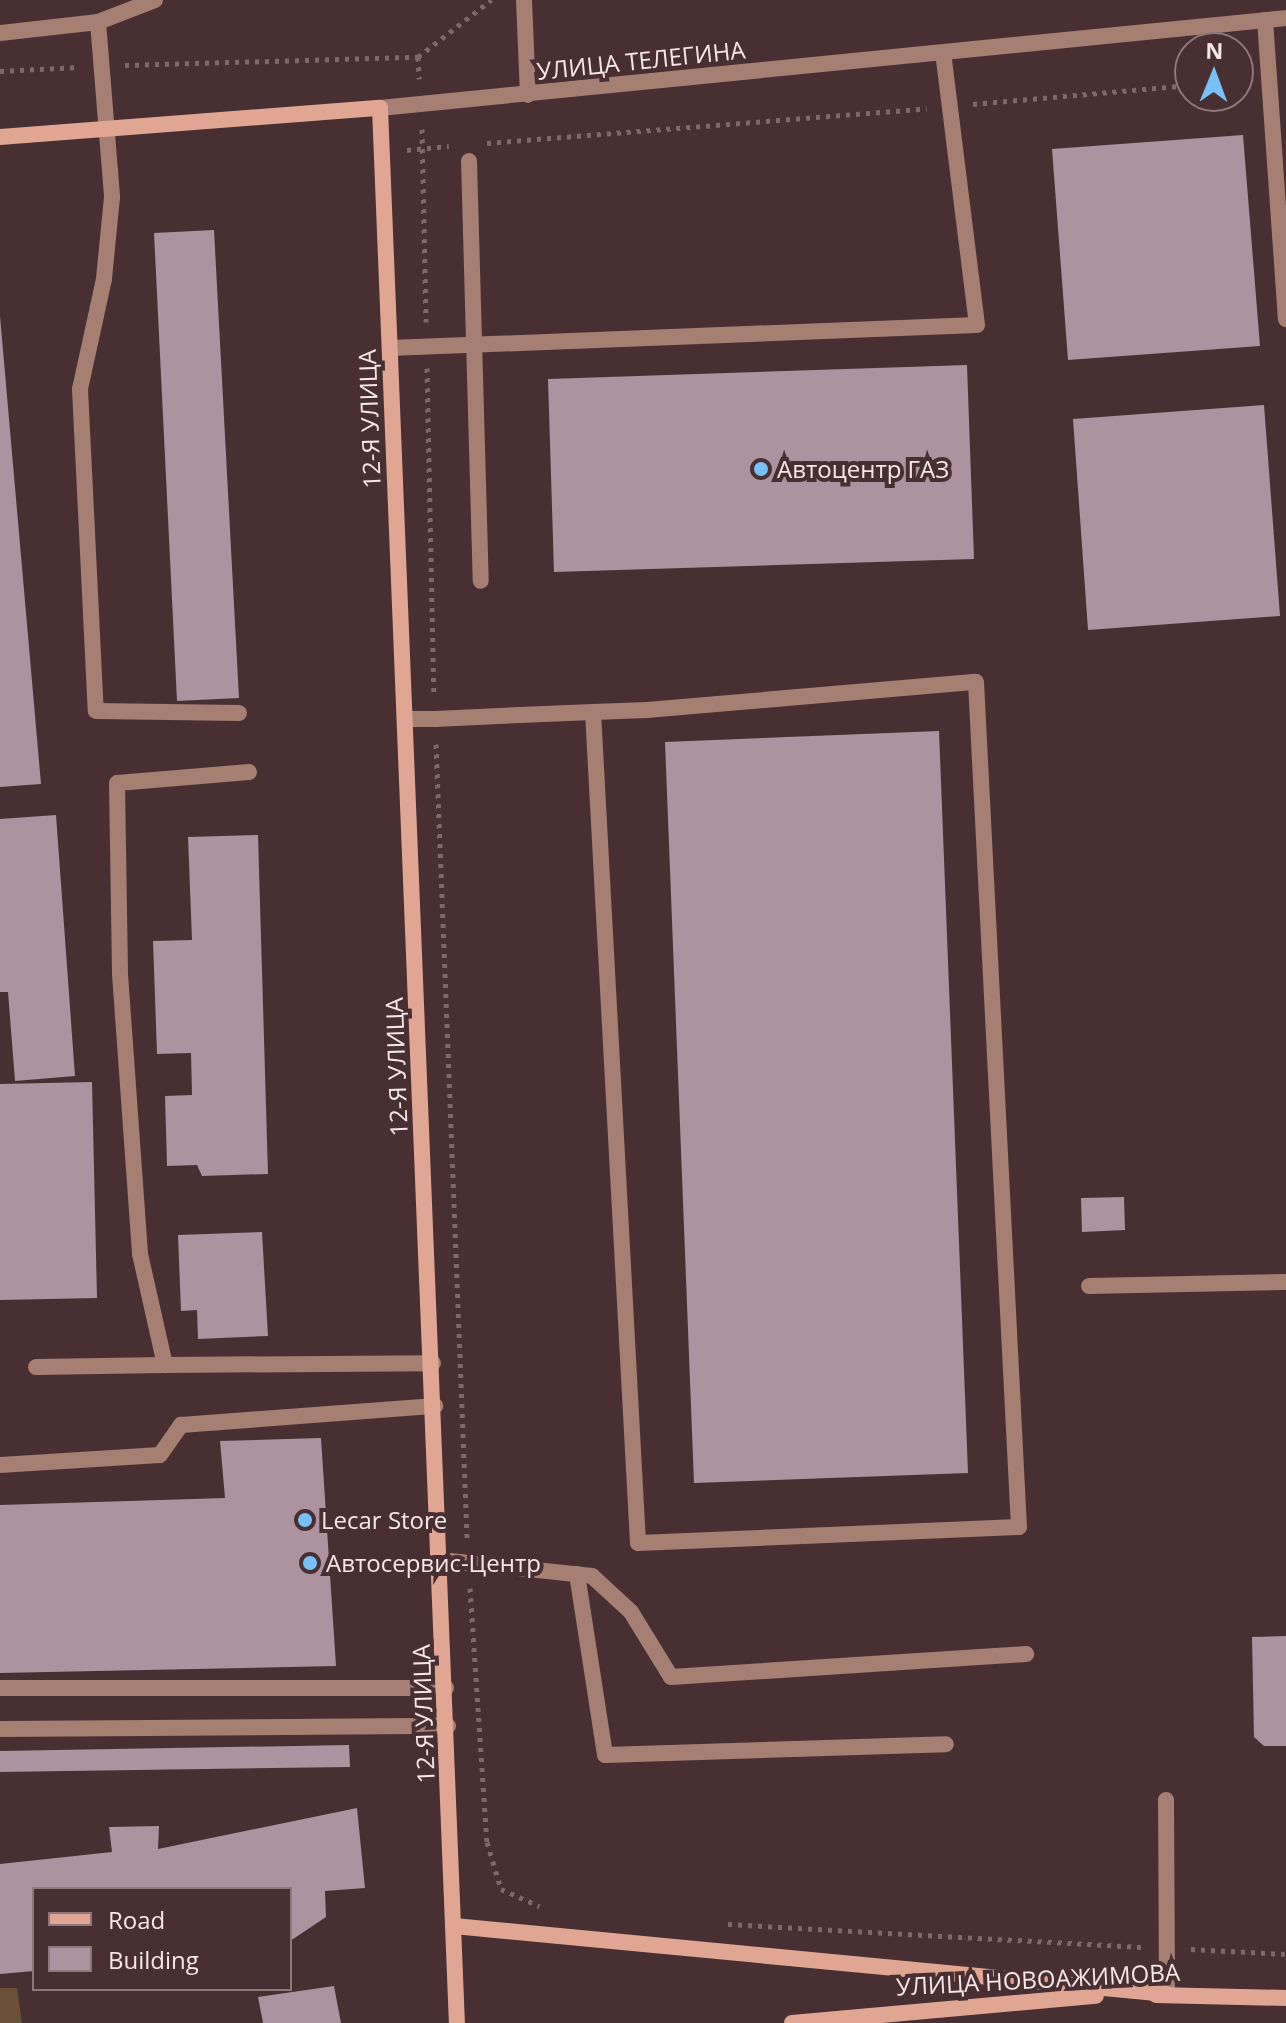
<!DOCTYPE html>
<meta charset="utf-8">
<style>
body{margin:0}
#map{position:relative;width:1286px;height:2023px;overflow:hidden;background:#482f31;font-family:"Open Sans",sans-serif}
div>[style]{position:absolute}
.green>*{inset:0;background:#6a5037}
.building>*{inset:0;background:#ad929f}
.path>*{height:5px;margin-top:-2.5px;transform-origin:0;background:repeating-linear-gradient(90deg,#7f686a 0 4px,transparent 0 10px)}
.service>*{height:16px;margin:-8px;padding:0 8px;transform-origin:8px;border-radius:8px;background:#a47f72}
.minor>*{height:16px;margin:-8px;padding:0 8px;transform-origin:8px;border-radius:8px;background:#a47f72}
.secondary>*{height:16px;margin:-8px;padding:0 8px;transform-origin:8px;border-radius:8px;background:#e1a693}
.dots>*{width:22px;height:22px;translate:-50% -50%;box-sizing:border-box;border:4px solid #482f31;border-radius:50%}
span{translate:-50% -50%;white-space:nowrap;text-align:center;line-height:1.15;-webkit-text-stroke:8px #482f31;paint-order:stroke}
.street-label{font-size:24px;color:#f6e6e7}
.poi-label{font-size:24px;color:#f6e6e7}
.left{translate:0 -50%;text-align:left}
.legend{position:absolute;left:32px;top:1887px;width:260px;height:104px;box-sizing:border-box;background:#482f31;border:2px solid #8e787a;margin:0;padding:10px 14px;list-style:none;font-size:24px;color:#f6e6e7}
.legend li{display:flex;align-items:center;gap:16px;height:40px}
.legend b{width:40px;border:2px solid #8e787a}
.north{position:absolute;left:1174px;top:32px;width:80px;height:80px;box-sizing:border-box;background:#482f31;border:2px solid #8e787a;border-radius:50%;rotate:1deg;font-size:22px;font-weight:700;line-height:32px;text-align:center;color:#f6e6e7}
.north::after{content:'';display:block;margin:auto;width:28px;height:36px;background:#79bff8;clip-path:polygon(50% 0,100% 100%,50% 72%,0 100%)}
</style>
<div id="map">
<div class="green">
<i style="clip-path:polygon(0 1988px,17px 1988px,22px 2023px,0 2023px)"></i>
</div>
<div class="building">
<i style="clip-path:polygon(1243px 135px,1260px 346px,1068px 360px,1052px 149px)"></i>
<i style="clip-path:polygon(214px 230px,239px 698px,177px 701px,154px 233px)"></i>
<i style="clip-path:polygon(0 316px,41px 784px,0 787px)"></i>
<i style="clip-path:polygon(967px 365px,974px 559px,554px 572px,548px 379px)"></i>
<i style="clip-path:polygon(1264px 405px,1280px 616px,1088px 630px,1073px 419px)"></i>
<i style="clip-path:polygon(939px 731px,968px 1473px,694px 1483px,665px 742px)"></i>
<i style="clip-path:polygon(56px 815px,75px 1076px,15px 1081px,8px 992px,0 992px,0 819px)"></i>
<i style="clip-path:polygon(258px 835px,268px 1174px,202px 1176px,197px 1165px,167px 1166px,165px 1096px,192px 1095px,191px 1053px,157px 1054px,153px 941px,192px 940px,188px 837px)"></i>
<i style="clip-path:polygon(92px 1082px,97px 1298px,0 1300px,0 1084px)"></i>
<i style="clip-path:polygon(1124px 1197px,1125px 1230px,1082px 1232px,1081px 1198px)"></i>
<i style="clip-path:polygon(262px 1232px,268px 1336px,198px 1339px,197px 1310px,181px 1311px,178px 1235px)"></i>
<i style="clip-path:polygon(321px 1438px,336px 1666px,0 1673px,0 1505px,225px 1498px,220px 1441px)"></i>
<i style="clip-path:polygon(1286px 1636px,1286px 1746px,1264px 1746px,1254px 1737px,1252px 1637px)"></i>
<i style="clip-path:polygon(349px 1745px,350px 1767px,0 1772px,0 1751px)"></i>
<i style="clip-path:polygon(357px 1808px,365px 1888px,325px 1891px,326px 1917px,290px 1941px,290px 1889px,34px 1889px,34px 1971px,0 1974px,0 1864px,112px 1852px,109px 1827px,159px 1826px,158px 1849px)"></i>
<i style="clip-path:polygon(334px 1986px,341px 2023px,263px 2023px,258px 1997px)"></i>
</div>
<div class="path">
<i style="left:418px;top:57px;width:22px;rotate:87deg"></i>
<i style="left:125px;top:65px;width:293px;rotate:-1.6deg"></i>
<i style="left:418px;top:57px;width:93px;rotate:-38deg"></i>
<i style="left:0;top:71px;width:79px;rotate:-2.9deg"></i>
<i style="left:973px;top:104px;width:218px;rotate:-5deg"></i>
<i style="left:422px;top:129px;width:193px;rotate:88.8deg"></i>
<i style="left:487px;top:143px;width:441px;rotate:-4.5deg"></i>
<i style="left:407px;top:150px;width:42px;rotate:-5.4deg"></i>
<i style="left:427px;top:368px;width:326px;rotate:88.8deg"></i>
<i style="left:436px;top:744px;width:795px;rotate:87.76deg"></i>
<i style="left:470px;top:1588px;width:255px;rotate:86.2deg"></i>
<i style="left:487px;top:1842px;width:49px;rotate:73.4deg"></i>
<i style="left:501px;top:1889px;width:42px;rotate:24.1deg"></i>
<i style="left:728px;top:1924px;width:418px;rotate:3.2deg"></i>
<i style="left:1191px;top:1949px;width:95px;rotate:3deg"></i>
</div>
<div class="service">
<i style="left:155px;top:0;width:61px;rotate:158.9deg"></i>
<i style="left:98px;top:22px;width:176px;rotate:85.4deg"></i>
<i style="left:112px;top:197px;width:82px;rotate:95.6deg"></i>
<i style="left:104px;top:279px;width:113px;rotate:102.3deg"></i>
<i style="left:80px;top:389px;width:322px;rotate:87.2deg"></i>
<i style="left:96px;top:711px;width:143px;rotate:0.8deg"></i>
<i style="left:524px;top:0;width:95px;rotate:87.6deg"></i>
<i style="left:1265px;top:20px;width:300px;rotate:86deg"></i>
<i style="left:0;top:33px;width:99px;rotate:-6.4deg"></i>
<i style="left:469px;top:161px;width:420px;rotate:88.4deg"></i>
<i style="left:390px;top:348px;width:587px;rotate:-2.24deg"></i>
<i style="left:977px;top:325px;width:274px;rotate:-97.1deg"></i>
<i style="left:406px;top:719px;width:29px"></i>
<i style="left:435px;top:719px;width:85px;rotate:-2.7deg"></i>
<i style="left:520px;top:715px;width:73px;rotate:-2.4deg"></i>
<i style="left:593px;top:712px;width:54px;rotate:-2.1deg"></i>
<i style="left:647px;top:710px;width:330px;rotate:-4.9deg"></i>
<i style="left:976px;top:682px;width:846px;rotate:87.09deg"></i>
<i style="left:1019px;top:1527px;width:381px;rotate:177.6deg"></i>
<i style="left:638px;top:1543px;width:832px;rotate:-93.1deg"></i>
<i style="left:249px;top:772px;width:132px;rotate:175.2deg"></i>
<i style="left:117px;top:783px;width:191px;rotate:89.1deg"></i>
<i style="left:120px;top:974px;width:281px;rotate:85.9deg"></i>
<i style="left:140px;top:1254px;width:114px;rotate:77.3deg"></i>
<i style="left:165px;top:1365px;width:268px;rotate:-0.4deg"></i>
<i style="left:1089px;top:1286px;width:197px;rotate:-1.2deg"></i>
<i style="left:36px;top:1367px;width:129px;rotate:-0.9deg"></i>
<i style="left:0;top:1465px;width:160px;rotate:-3.6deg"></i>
<i style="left:160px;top:1455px;width:37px;rotate:-55deg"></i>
<i style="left:181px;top:1425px;width:255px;rotate:-4.3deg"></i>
<i style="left:441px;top:1560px;width:152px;rotate:6deg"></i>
<i style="left:592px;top:1576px;width:53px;rotate:42.7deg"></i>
<i style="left:631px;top:1612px;width:76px;rotate:58.4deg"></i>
<i style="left:671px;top:1677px;width:356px;rotate:-3.7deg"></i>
<i style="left:577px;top:1574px;width:183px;rotate:81.2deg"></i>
<i style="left:605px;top:1755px;width:341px;rotate:-1.8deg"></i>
<i style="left:0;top:1688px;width:446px"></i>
<i style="left:0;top:1729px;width:448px;rotate:-0.4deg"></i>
<i style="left:1166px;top:1800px;width:194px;rotate:89.7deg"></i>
</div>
<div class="minor">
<i style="left:380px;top:108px;width:910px;rotate:-5.67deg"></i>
</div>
<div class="secondary">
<i style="left:0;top:137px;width:381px;rotate:-4.4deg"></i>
<i style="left:380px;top:108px;width:1917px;rotate:87.7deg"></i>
<i style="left:454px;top:1926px;width:716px;rotate:5.45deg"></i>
<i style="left:1156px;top:1995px;width:130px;rotate:1.3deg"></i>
<i style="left:792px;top:2023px;width:305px;rotate:-5.1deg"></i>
</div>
<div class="dots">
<i style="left:761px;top:469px;background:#79bff8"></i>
<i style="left:305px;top:1520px;background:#79bff8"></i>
<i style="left:310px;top:1563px;background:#79bff8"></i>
</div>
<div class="street-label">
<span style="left:641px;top:60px;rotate:-6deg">УЛИЦА ТЕЛЕГИНА</span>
<span style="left:369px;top:419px;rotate:-92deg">12-Я УЛИЦА</span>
<span style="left:396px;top:1067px;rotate:-92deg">12-Я УЛИЦА</span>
<span style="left:423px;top:1714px;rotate:-92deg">12-Я УЛИЦА</span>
<span style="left:1038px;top:1979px;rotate:-3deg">УЛИЦА НОВОАЖИМОВА</span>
</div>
<div class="poi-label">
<span class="left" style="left:777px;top:469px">Автоцентр ГАЗ</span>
<span class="left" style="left:321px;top:1520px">Lecar Store</span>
<span class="left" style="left:326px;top:1563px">Автосервис-Центр</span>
</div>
<ul class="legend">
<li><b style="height:10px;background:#e1a693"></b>Road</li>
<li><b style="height:22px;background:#ad929f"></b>Building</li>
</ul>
<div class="north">N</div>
</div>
